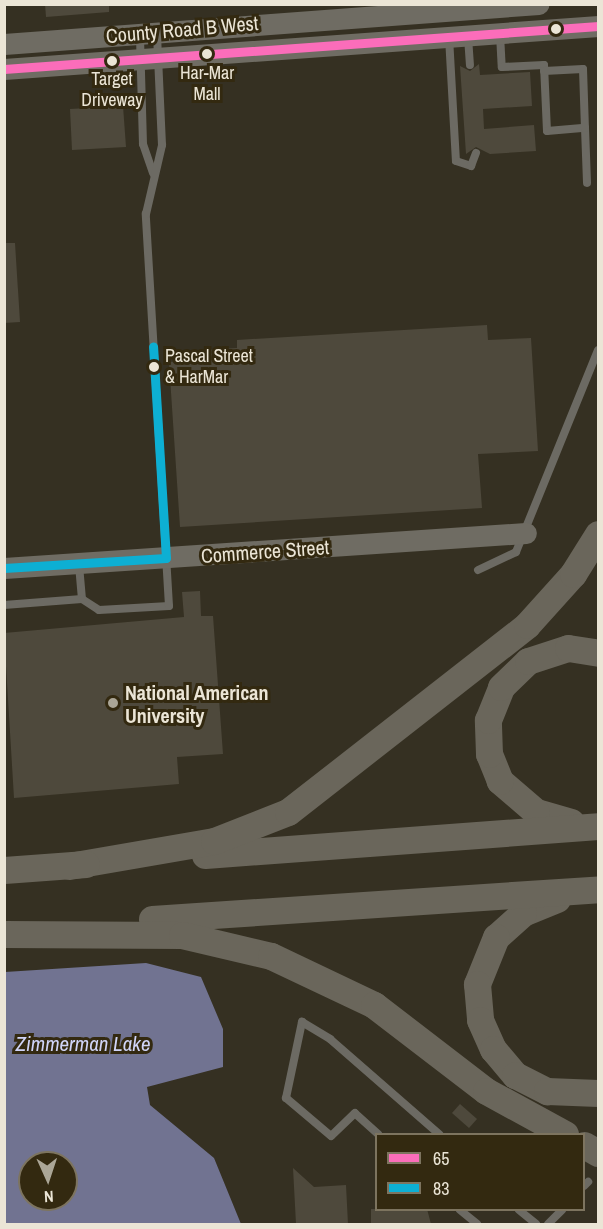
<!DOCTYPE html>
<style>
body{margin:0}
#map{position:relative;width:603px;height:1229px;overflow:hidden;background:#353022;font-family:"Archivo Narrow",sans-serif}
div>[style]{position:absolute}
.water>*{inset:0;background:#717391}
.building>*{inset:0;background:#4e493c}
.lane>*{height:8px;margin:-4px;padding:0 4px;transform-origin:4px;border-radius:4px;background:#6c6a63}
.secondary>*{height:21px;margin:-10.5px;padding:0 10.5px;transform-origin:10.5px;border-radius:10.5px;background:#6f6c63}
.highway>*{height:27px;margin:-13.5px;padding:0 13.5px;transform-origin:13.5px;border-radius:13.5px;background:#6a665b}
.bus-1>*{height:9px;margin:-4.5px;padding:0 4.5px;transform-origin:4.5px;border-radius:4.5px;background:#fb6dba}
.bus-2>*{height:9px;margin:-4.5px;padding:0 4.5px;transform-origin:4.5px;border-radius:4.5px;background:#0dafd3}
.dots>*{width:16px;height:16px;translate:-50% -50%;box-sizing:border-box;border:3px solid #332910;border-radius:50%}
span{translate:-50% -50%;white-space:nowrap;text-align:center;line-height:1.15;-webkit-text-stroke:6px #332910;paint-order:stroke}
.bus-label{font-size:18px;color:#ebe5d6}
.left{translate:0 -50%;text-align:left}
.street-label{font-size:20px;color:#ebe5d6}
.poi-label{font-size:20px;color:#ebe5d6;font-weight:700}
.water-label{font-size:21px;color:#d0d4f7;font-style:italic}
.frame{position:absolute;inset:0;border:6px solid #ebe5d6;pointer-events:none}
.legend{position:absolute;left:375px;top:1133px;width:210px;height:78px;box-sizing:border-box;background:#332910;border:2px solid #7d745f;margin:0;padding:8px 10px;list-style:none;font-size:18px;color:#ebe5d6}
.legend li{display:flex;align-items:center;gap:12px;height:30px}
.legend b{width:30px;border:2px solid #7d745f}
.north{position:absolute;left:18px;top:1151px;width:60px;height:60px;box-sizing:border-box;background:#332910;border:2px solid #7d745f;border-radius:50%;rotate:177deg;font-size:16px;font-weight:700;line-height:24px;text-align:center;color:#ebe5d6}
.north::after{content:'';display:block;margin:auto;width:21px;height:27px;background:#aba697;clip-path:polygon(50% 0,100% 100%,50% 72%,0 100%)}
</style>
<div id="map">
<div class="water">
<i style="clip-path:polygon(evenodd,146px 963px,201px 977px,223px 1029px,223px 1067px,147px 1087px,150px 1105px,214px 1158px,241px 1224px,5px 1224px,5px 972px,146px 963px,30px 1163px,66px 1163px,66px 1199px,30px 1199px,30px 1163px)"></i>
</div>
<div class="building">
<i style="clip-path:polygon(45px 4px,109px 4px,109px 12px,46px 17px)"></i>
<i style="clip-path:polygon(479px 64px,480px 75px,530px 72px,532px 106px,483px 109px,484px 129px,534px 125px,536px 151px,490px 154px,476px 147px,466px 154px,460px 66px,470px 71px)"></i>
<i style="clip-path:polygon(123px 106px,126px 147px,72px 150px,70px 109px)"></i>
<i style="clip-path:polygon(4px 243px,15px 243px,20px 322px,4px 323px)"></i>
<i style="clip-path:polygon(487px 325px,488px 340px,531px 338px,538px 451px,478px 454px,482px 508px,180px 527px,169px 362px,207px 359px,206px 350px,237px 348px,237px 340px)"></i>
<i style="clip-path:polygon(200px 591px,201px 616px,213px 616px,223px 754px,177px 757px,179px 784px,14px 798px,4px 633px,184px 617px,182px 592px)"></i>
<i style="clip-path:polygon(460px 1104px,477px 1119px,469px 1128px,452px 1113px)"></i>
<i style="clip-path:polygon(293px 1168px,314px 1187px,346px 1185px,348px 1224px,296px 1224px)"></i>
<i style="clip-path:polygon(371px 1209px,427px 1209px,431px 1224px,371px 1224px)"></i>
</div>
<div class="lane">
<i style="left:500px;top:34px;width:33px;rotate:87deg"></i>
<i style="left:502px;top:67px;width:42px;rotate:-2.7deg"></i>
<i style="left:544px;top:65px;width:66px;rotate:87.4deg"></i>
<i style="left:547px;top:131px;width:38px;rotate:-5deg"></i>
<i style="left:585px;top:128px;width:55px;rotate:87.9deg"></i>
<i style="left:140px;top:37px;width:107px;rotate:88.4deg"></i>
<i style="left:143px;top:144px;width:31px;rotate:71deg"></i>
<i style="left:449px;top:37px;width:124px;rotate:86.8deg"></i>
<i style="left:456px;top:161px;width:16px;rotate:18deg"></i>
<i style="left:471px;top:166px;width:14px;rotate:-69deg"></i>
<i style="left:468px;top:37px;width:28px;rotate:86deg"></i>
<i style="left:544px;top:71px;width:39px;rotate:-3deg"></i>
<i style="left:583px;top:69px;width:59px;rotate:88.1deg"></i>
<i style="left:79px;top:565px;width:34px;rotate:85deg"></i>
<i style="left:478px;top:570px;width:42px;rotate:-25.3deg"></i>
<i style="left:516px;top:552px;width:218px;rotate:-67.9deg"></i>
<i style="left:4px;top:605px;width:78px;rotate:-4.4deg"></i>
<i style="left:82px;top:599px;width:20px;rotate:33deg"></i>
<i style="left:99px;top:610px;width:70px;rotate:-3.3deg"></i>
<i style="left:169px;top:606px;width:393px;rotate:-93.4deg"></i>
<i style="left:146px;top:214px;width:71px;rotate:-76.9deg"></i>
<i style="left:162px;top:145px;width:109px;rotate:-92.6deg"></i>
<i style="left:378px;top:1134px;width:31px;rotate:-138deg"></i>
<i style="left:355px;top:1113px;width:33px;rotate:136deg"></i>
<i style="left:331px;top:1136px;width:59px;rotate:-139.8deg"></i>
<i style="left:286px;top:1098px;width:78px;rotate:-78.1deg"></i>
<i style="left:302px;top:1022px;width:33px;rotate:31deg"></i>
<i style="left:330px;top:1039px;width:145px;rotate:41.1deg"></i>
<i style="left:584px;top:1186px;width:6px;rotate:-45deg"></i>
<i style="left:460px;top:1210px;width:22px;rotate:39deg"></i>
<i style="left:519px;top:1210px;width:22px;rotate:39deg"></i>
<i style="left:548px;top:1224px;width:20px;rotate:-45deg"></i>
</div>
<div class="secondary">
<i style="left:4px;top:44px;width:536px;rotate:-4.28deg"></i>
<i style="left:4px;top:69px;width:596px;rotate:-4.14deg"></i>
<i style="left:4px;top:568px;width:523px;rotate:-3.84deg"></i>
</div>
<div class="highway">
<i style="left:571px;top:822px;width:36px;rotate:-164deg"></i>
<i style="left:536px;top:812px;width:48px;rotate:-139.3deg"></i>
<i style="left:500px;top:781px;width:29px;rotate:-112deg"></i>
<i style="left:489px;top:754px;width:34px;rotate:-92deg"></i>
<i style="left:488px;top:720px;width:35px;rotate:-68deg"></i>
<i style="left:501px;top:687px;width:37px;rotate:-44deg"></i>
<i style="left:528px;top:661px;width:42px;rotate:-18deg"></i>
<i style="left:568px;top:648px;width:30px;rotate:9deg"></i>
<i style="left:205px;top:855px;width:394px;rotate:-4.2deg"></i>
<i style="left:69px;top:866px;width:147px;rotate:-9.8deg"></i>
<i style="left:214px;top:841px;width:79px;rotate:-21.4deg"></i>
<i style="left:288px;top:812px;width:303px;rotate:-38deg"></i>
<i style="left:527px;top:625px;width:69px;rotate:-48deg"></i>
<i style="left:573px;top:574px;width:47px;rotate:-58deg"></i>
<i style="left:4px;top:870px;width:82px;rotate:-4.2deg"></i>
<i style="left:557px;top:899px;width:37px;rotate:158deg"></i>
<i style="left:523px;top:913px;width:36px;rotate:138deg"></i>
<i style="left:496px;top:937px;width:51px;rotate:112deg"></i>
<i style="left:477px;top:984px;width:36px;rotate:85deg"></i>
<i style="left:480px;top:1020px;width:32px;rotate:66deg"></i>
<i style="left:493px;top:1049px;width:34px;rotate:50deg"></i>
<i style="left:515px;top:1075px;width:36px;rotate:27deg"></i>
<i style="left:547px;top:1091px;width:51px;rotate:2.2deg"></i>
<i style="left:152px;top:919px;width:447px;rotate:-3.8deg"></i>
<i style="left:4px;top:934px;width:178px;rotate:0.3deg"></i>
<i style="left:182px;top:935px;width:91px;rotate:13.3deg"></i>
<i style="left:271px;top:956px;width:114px;rotate:25.4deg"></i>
<i style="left:374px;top:1005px;width:141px;rotate:37.5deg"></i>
<i style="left:486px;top:1091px;width:90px;rotate:28.6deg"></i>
<i style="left:584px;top:1145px;width:16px;rotate:30deg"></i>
</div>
<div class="bus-1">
<i style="left:4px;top:69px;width:596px;rotate:-4.14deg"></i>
</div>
<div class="bus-2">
<i style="left:4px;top:568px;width:162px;rotate:-3.5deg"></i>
<i style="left:166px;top:558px;width:212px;rotate:-93.5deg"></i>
</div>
<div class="dots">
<i style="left:556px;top:29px;background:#ebe5d6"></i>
<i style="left:207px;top:54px;background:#ebe5d6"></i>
<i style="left:112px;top:61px;background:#ebe5d6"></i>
<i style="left:154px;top:367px;background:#ebe5d6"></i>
<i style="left:113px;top:703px;background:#aba697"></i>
</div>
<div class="bus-label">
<span style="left:207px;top:84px">Har-Mar<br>Mall</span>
<span style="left:112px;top:90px">Target<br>Driveway</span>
<span class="left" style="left:165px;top:367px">Pascal Street<br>&amp; HarMar</span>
</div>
<div class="street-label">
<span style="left:182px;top:29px;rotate:-5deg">County Road B West</span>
<span style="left:265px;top:551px;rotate:-4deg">Commerce Street</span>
</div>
<div class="poi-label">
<span class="left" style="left:125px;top:704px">National American<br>University</span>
</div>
<div class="water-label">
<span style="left:83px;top:1044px">Zimmerman Lake</span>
</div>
<div class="frame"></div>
<ul class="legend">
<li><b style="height:8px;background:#fb6dba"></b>65</li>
<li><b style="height:8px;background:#0dafd3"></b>83</li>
</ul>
<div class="north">N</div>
</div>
